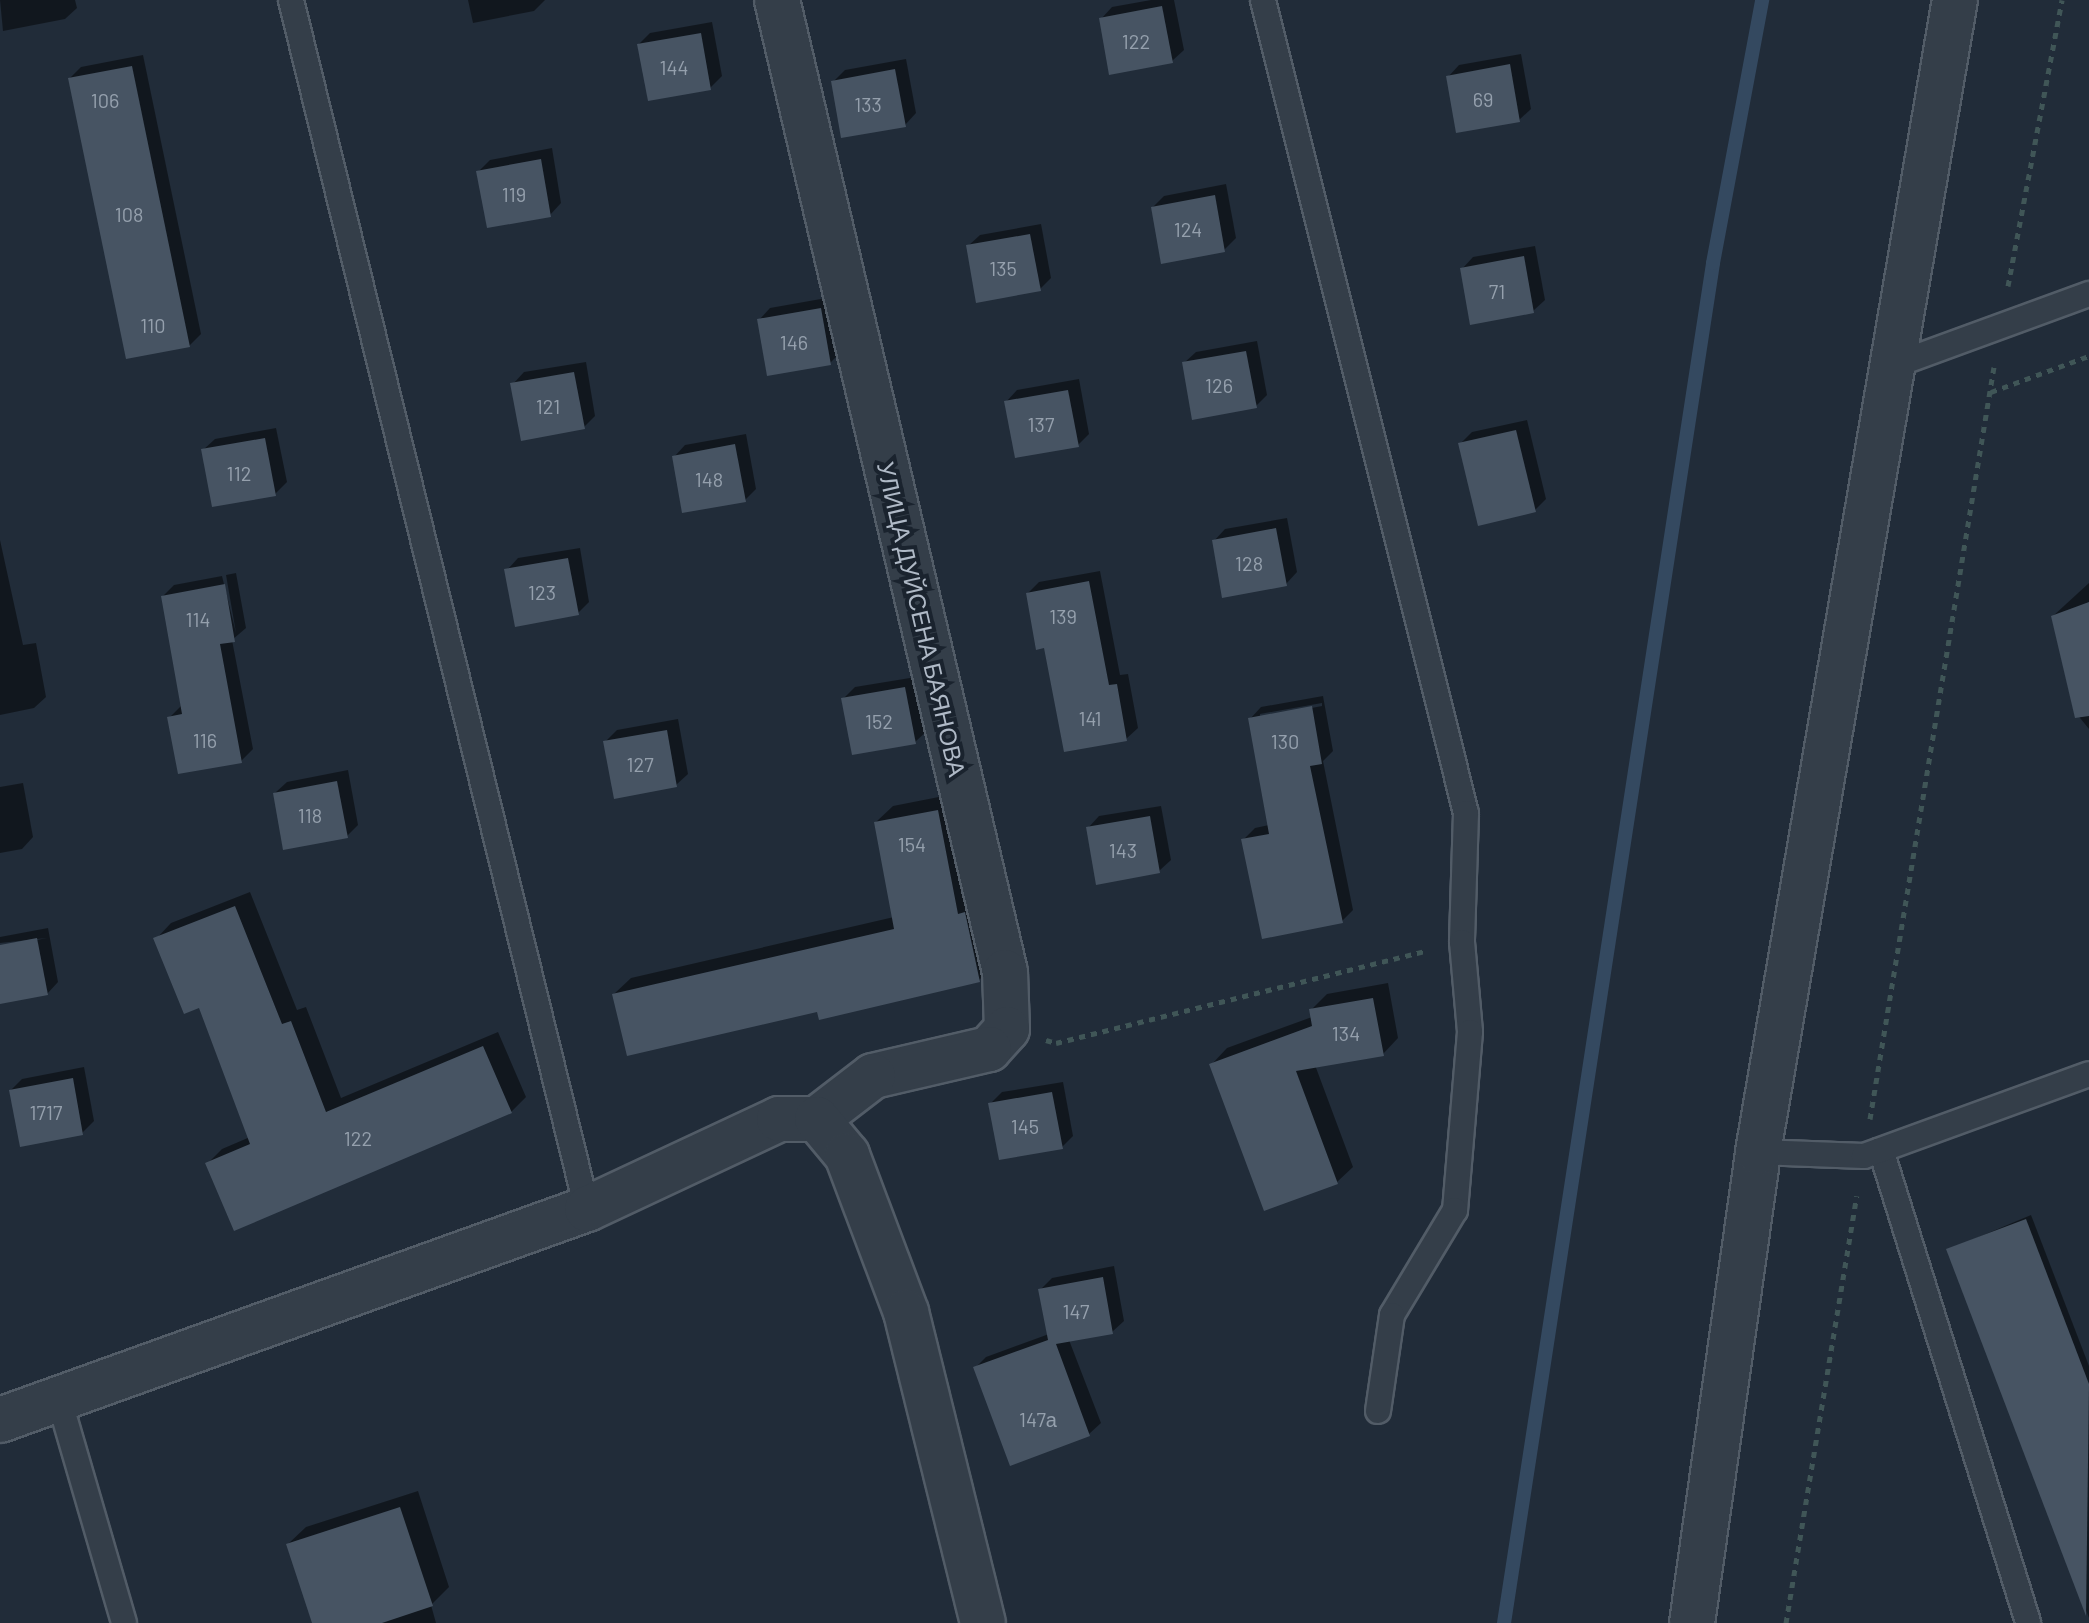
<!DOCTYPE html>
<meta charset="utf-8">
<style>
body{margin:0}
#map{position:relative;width:2089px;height:1623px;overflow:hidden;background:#212c39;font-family:Barlow,sans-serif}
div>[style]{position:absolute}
.shadow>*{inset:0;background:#0007}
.stream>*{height:14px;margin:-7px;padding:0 7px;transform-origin:7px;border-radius:7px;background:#344960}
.building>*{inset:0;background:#475463}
.path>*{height:5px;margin-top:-2.5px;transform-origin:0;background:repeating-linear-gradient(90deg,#405657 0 6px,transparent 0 12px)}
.roads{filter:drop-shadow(2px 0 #525c67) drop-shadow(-2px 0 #525c67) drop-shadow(0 2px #525c67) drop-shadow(0 -2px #525c67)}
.service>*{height:24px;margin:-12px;padding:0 12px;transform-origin:12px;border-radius:12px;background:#343e49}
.minor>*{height:44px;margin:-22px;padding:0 22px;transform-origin:22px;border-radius:22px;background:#343e49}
.tertiary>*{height:44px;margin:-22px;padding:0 22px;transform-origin:22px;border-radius:22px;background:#343e49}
span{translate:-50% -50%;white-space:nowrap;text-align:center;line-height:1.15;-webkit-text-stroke:8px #1a232e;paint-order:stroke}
.number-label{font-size:20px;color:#95a0ad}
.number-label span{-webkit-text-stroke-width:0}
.street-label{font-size:24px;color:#afb9c6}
</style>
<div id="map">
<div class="shadow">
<i style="clip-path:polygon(0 0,75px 0,77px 8px,65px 19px,3px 31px)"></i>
<i style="clip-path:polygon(468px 0,545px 0,534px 11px,473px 23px)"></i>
<i style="clip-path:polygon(1151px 0,1174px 0,1184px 50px,1172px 61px,1101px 19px,1112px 7px)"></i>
<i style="clip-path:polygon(712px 22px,722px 76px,710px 88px,639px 44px,650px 33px)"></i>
<i style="clip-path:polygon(1521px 54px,1531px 109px,1519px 120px,1448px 77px,1459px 65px)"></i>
<i style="clip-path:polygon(143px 55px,201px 334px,189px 346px,70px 78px,81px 67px)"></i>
<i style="clip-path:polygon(906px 59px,916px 113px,905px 125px,833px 82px,845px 70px)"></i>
<i style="clip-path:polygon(552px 148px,561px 203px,550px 215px,479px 171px,490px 160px)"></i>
<i style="clip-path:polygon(1226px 184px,1236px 238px,1224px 250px,1153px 207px,1164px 196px)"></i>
<i style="clip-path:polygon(1041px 224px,1051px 278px,1040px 289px,968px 246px,980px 235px)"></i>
<i style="clip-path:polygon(1535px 246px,1545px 300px,1533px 311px,1462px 269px,1473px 257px)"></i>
<i style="clip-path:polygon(832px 297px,841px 352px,830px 363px,759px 320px,770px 308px)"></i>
<i style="clip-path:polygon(1257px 341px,1267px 395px,1256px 406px,1184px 363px,1196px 352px)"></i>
<i style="clip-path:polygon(586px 362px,595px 416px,584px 427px,513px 384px,524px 372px)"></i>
<i style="clip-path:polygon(1079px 379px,1089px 434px,1078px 445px,1006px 402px,1017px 390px)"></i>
<i style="clip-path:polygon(1527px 420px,1546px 499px,1535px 510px,1460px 444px,1472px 432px)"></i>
<i style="clip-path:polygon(276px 428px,287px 482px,275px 494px,203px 450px,215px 439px)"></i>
<i style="clip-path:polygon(746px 434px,756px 489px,745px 500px,674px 457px,685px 445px)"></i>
<i style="clip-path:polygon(1287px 518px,1297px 572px,1286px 584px,1214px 541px,1225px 529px)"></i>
<i style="clip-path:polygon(0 540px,23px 645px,36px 643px,46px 697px,34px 708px,0 715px)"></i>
<i style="clip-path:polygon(580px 548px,589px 602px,578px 613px,507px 570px,518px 558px)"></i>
<i style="clip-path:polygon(1100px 571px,1120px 675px,1128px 674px,1138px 728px,1126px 739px,1046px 646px,1028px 593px,1039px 582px)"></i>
<i style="clip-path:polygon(236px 573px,246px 628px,232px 640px,253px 749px,241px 761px,170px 717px,181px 706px,163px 596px,174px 585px,222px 576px,236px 633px,226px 575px)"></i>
<i style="clip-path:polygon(2089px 583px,2089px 729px,2076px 713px,2053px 616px)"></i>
<i style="clip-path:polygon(916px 677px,927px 731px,915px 742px,843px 699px,855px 687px)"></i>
<i style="clip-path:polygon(evenodd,1323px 696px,1333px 751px,1323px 761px,1353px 910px,1342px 921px,1243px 840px,1255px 828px,1269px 825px,1250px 719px,1261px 707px,1323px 696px,1322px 703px,1322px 706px,1260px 718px,1260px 714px,1322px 703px)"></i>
<i style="clip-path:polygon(678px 719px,688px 774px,676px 785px,605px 742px,617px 730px)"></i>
<i style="clip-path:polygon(348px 770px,358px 825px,347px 836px,275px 793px,287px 782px)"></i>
<i style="clip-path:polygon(23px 783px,33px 837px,22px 849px,0 853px,0 787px)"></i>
<i style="clip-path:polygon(954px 794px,996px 964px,979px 980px,614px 994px,631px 978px,894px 917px,876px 822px,893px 806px)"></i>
<i style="clip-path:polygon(1161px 806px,1171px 860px,1159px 871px,1088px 828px,1099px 816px)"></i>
<i style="clip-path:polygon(250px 892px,297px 1010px,306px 1007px,341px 1098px,498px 1032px,526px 1097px,511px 1112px,207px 1164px,222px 1149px,250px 1137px,200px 1006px,156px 939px,171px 923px)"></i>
<i style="clip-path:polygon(48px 928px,58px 982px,47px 994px,0 1002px,0 947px,47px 938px,0 943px,0 937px)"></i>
<i style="clip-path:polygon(1388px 983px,1398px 1038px,1383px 1054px,1315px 1065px,1353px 1167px,1337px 1182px,1212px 1064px,1227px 1048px,1312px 1017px,1311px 1010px,1327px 994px)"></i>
<i style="clip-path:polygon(84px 1067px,94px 1121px,82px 1133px,11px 1090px,22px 1079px)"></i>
<i style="clip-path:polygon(1063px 1082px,1073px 1136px,1062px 1147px,990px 1104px,1002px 1092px)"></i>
<i style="clip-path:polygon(2031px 1215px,2089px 1366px,2089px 1618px,1948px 1250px)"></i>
<i style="clip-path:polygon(1114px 1266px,1124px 1321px,1112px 1332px,1069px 1340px,1101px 1423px,1089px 1434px,975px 1368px,986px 1357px,1049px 1334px,1041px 1289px,1052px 1278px)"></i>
<i style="clip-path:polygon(418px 1491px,449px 1587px,431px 1605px,436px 1623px,314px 1623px,288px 1544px,306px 1527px)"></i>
</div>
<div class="stream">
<i style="left:1504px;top:1623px;width:1376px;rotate:-81.26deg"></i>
<i style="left:1713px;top:263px;width:268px;rotate:-79.4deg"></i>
</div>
<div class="building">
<i style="clip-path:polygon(1162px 6px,1173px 63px,1109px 75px,1099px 18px)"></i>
<i style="clip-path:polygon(701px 33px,711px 90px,648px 101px,637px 44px)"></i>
<i style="clip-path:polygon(1510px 64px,1520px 122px,1456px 133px,1446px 76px)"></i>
<i style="clip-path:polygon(132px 66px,190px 347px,126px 359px,68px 78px)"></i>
<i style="clip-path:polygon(895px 69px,906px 127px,841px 138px,831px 81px)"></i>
<i style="clip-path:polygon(541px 159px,551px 217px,487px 228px,476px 171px)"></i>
<i style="clip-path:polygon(1215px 195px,1225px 252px,1161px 264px,1151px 207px)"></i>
<i style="clip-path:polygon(1030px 234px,1041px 291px,976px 303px,966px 245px)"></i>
<i style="clip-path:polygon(1524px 256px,1534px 313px,1470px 325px,1460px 268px)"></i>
<i style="clip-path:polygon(821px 308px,831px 365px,767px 376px,757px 319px)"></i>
<i style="clip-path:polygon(1246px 351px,1257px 408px,1192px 420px,1182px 362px)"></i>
<i style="clip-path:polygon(574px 372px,585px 429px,521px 441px,510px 383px)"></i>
<i style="clip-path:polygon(1068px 390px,1079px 447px,1015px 458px,1004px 401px)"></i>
<i style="clip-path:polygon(1516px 430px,1536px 512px,1478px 526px,1458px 443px)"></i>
<i style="clip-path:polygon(265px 438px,276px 496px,212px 507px,201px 449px)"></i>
<i style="clip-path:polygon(735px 444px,746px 502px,682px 513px,672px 456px)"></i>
<i style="clip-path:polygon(1276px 528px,1287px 586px,1222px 598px,1212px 540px)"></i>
<i style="clip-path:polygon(568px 558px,579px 615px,515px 627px,504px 569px)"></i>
<i style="clip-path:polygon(1089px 581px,1109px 685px,1117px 684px,1127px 741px,1064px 752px,1044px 648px,1036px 650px,1026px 593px)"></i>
<i style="clip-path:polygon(225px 584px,235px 642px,220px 644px,242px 763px,178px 774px,167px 717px,182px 714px,161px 596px)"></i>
<i style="clip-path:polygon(2089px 602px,2089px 716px,2075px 718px,2051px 616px)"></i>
<i style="clip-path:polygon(905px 687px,916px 744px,852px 755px,841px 698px)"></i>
<i style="clip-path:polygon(1312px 706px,1322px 764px,1310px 766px,1343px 923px,1262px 939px,1241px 839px,1269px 834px,1248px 718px)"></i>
<i style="clip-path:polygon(667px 730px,677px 787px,614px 799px,603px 741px)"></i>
<i style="clip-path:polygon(337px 781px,348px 838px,283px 850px,273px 793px)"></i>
<i style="clip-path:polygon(938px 810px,958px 914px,965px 912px,980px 982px,819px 1020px,817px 1012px,627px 1056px,612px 994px,894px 929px,874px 822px)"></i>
<i style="clip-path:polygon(1150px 816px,1160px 873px,1096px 885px,1086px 827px)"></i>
<i style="clip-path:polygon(235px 906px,282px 1024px,291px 1021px,326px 1112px,483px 1046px,512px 1113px,234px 1231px,205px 1163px,250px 1144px,199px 1008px,184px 1014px,153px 938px)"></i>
<i style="clip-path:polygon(37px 938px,48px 995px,0 1004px,0 945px)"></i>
<i style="clip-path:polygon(1373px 998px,1384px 1056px,1296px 1071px,1338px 1184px,1264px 1211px,1209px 1064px,1312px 1026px,1309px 1009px)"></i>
<i style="clip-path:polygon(73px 1078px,83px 1135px,20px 1147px,9px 1090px)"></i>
<i style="clip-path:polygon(1052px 1092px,1063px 1149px,999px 1160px,988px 1103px)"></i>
<i style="clip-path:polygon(2026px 1219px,2089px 1384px,2086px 1616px,1946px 1249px)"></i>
<i style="clip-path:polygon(1103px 1277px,1113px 1334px,1056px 1344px,1090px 1436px,1010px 1466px,973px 1367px,1048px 1340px,1038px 1289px)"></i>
<i style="clip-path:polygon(400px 1507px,433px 1606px,382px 1623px,312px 1623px,286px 1544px)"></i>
</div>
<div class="path">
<i style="left:2008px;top:286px;width:291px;rotate:-79.3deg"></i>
<i style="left:1991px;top:392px;width:104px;rotate:-20.2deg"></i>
<i style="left:1046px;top:1040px;width:10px;rotate:17deg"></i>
<i style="left:1056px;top:1043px;width:383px;rotate:-14deg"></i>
<i style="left:1870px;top:1119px;width:762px;rotate:-80.64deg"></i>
<i style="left:1786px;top:1623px;width:433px;rotate:-80.6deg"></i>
</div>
<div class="roads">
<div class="service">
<i style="left:291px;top:0;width:1245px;rotate:76.24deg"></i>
<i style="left:1263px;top:0;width:838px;rotate:75.98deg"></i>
<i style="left:1466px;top:813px;width:129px;rotate:91.8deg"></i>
<i style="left:1462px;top:942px;width:90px;rotate:84.9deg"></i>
<i style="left:1470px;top:1032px;width:179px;rotate:94.8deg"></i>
<i style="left:1455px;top:1210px;width:122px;rotate:121deg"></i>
<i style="left:1392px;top:1315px;width:97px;rotate:98.3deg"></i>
<i style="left:1892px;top:366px;width:210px;rotate:-20.1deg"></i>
<i style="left:1881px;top:1150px;width:495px;rotate:72.7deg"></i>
<i style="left:1758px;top:1152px;width:106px;rotate:2.2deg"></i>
<i style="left:1864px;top:1156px;width:239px;rotate:-20deg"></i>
<i style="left:59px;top:1399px;width:233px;rotate:73.8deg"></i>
</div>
<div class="minor">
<i style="left:777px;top:0;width:998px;rotate:76.8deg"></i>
<i style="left:1005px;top:972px;width:57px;rotate:88deg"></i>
<i style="left:1007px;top:1029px;width:27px;rotate:132deg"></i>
<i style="left:989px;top:1049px;width:119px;rotate:166.9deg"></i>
<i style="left:873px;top:1076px;width:71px;rotate:142.5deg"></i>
<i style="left:0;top:1420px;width:624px;rotate:-19.77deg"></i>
<i style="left:587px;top:1209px;width:212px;rotate:-25.1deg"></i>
<i style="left:779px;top:1119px;width:38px"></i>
<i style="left:817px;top:1119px;width:47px;rotate:50.2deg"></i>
<i style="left:847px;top:1155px;width:168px;rotate:69.4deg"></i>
<i style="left:906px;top:1312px;width:320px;rotate:76.1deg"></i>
</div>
<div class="tertiary">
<i style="left:1692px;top:1623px;width:476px;rotate:-82deg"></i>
<i style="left:1758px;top:1152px;width:1169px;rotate:-80.3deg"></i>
</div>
</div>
<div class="number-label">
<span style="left:1136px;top:41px">122</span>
<span style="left:674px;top:67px">144</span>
<span style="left:1483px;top:99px">69</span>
<span style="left:105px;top:100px">106</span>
<span style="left:868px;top:104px">133</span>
<span style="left:514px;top:194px">119</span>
<span style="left:129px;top:214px">108</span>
<span style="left:1188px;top:229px">124</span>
<span style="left:1003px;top:268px">135</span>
<span style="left:1497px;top:291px">71</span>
<span style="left:153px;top:325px">110</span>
<span style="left:794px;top:342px">146</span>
<span style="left:1219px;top:385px">126</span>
<span style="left:548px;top:406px">121</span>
<span style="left:1041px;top:424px">137</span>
<span style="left:239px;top:473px">112</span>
<span style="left:709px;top:479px">148</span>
<span style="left:1249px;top:563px">128</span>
<span style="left:542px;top:592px">123</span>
<span style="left:1063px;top:616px">139</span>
<span style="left:198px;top:619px">114</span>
<span style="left:1090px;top:718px">141</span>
<span style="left:879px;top:721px">152</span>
<span style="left:205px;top:740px">116</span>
<span style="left:1285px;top:741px">130</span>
<span style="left:640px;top:764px">127</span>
<span style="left:310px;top:815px">118</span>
<span style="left:912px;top:844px">154</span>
<span style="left:1123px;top:850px">143</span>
<span style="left:1346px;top:1033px">134</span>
<span style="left:46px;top:1112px">1717</span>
<span style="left:1025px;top:1126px">145</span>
<span style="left:358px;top:1138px">122</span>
<span style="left:1076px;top:1311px">147</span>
<span style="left:1038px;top:1419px">147а</span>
</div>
<div class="street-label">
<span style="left:922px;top:619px;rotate:77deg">УЛИЦА ДУЙСЕНА БАЯНОВА</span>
</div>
</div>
